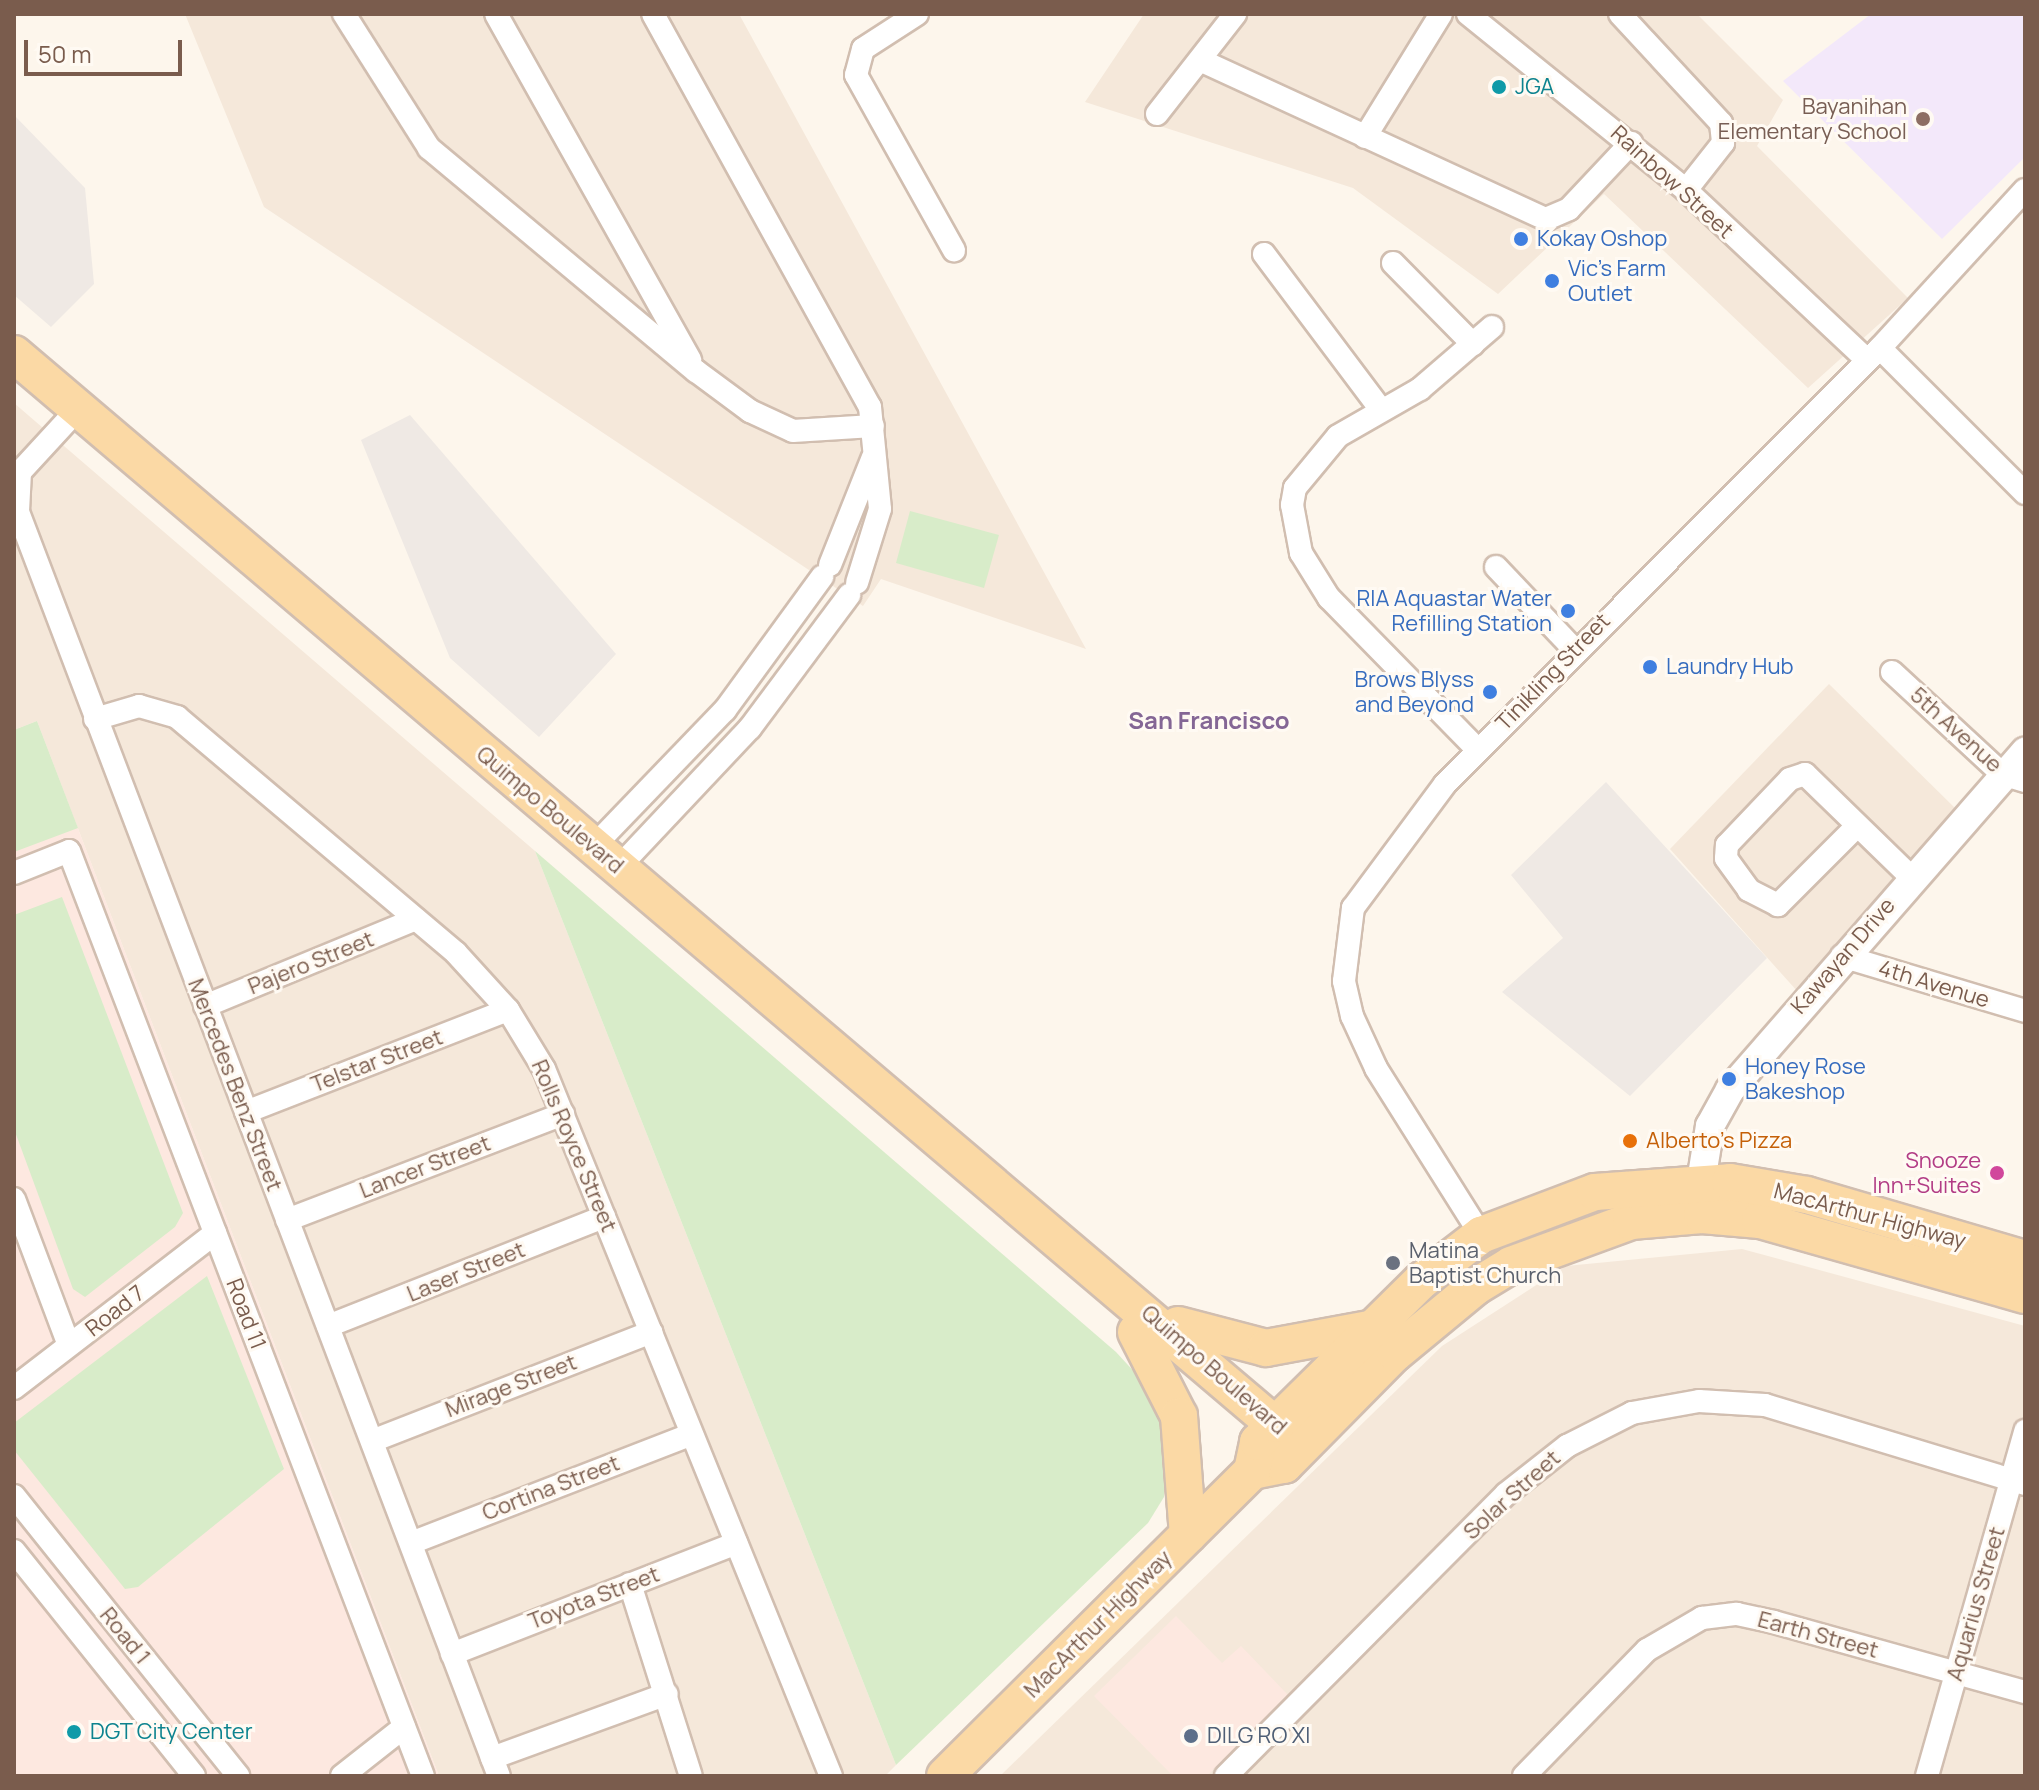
<!DOCTYPE html>
<style>
body{margin:0}
#map{position:relative;width:2039px;height:1790px;overflow:hidden;background:#fdf6ec;font-family:Manrope,sans-serif}
div>[style]{position:absolute}
.residential>*{inset:0;background:#f5e8da}
.commercial>*{inset:0;background:#fde8e0}
.industrial>*{inset:0;background:#efe9e4}
.education>*{inset:0;background:#f3e8fa}
.green>*{inset:0;background:#d8ecc9}
.roads{filter:drop-shadow(2px 0 #d1beb0) drop-shadow(-2px 0 #d1beb0) drop-shadow(0 2px #d1beb0) drop-shadow(0 -2px #d1beb0)}
.minor>*{height:22px;margin:-11px;padding:0 11px;transform-origin:11px;border-radius:11px;background:#fff}
.tertiary>*{height:28px;margin:-14px;padding:0 14px;transform-origin:14px;border-radius:14px;background:#fff}
.primary>*{height:36px;margin:-18px;padding:0 18px;transform-origin:18px;border-radius:18px;background:#fbd9a5}
.dots>*{width:22px;height:22px;translate:-50% -50%;box-sizing:border-box;border:4px solid #fffaf3;border-radius:50%}
span{translate:-50% -50%;white-space:nowrap;text-align:center;line-height:1.15;-webkit-text-stroke:6px #fffaf3;paint-order:stroke}
.culture-label{font-size:22px;color:#0d838f}
.left{translate:0 -50%;text-align:left}
.education-label{font-size:22px;color:#785e54}
.right{translate:-100% -50%;text-align:right}
.street-label{font-size:22px;color:#7a5c4d}
.shop-label{font-size:22px;color:#366cbe}
.food-label{font-size:22px;color:#c56008}
.hotel-label{font-size:22px;color:#b23c85}
.worship-label{font-size:22px;color:#5b616d}
.service-label{font-size:22px;color:#4e5e75}
.neighbourhood-label{font-size:24px;color:#846695;font-weight:700}
.frame{position:absolute;inset:0;border:16px solid #7a5c4d;pointer-events:none}
.scale{position:absolute;left:24px;top:40px;width:158px;height:36px;box-sizing:border-box;border:4px solid #7a5c4d;border-top:0;padding-left:10px;font-size:24px;line-height:28px;white-space:nowrap;color:#7a5c4d;-webkit-text-stroke:6px #fffaf3;paint-order:stroke}
</style>
<div id="map">
<div class="residential">
<i style="clip-path:polygon(185px 14px,739px 14px,1086px 649px,881px 579px,863px 606px,264px 207px)"></i>
<i style="clip-path:polygon(1144px 14px,1697px 14px,1783px 100px,1757px 146px,1908px 298px,1808px 388px,1604px 194px,1498px 294px,1353px 188px,1085px 102px)"></i>
<i style="clip-path:polygon(14px 403px,535px 851px,896px 1765px,885px 1776px,439px 1776px,37px 721px,14px 730px)"></i>
<i style="clip-path:polygon(1829px 684px,1956px 809px,1798px 992px,1670px 849px)"></i>
<i style="clip-path:polygon(1742px 1249px,2025px 1326px,2025px 1776px,1000px 1776px,1442px 1346px,1566px 1266px)"></i>
</div>
<div class="commercial">
<i style="clip-path:polygon(37px 721px,439px 1776px,14px 1776px,14px 730px)"></i>
<i style="clip-path:polygon(1176px 1616px,1222px 1663px,1241px 1646px,1289px 1696px,1207px 1776px,1173px 1776px,1094px 1696px)"></i>
</div>
<div class="industrial">
<i style="clip-path:polygon(14px 115px,85px 188px,94px 284px,51px 327px,14px 295px)"></i>
<i style="clip-path:polygon(410px 415px,616px 654px,539px 737px,450px 658px,361px 440px)"></i>
<i style="clip-path:polygon(1606px 782px,1767px 958px,1630px 1096px,1502px 992px,1563px 938px,1511px 875px)"></i>
</div>
<div class="education">
<i style="clip-path:polygon(1871px 14px,2025px 14px,2025px 157px,1942px 239px,1783px 81px)"></i>
</div>
<div class="green">
<i style="clip-path:polygon(910px 511px,999px 535px,984px 588px,896px 563px)"></i>
<i style="clip-path:polygon(37px 721px,78px 828px,14px 852px,14px 730px)"></i>
<i style="clip-path:polygon(535px 851px,1116px 1352px,1139px 1377px,1168px 1433px,1164px 1497px,1148px 1523px,896px 1765px)"></i>
<i style="clip-path:polygon(62px 897px,183px 1213px,175px 1227px,85px 1297px,73px 1289px,14px 1129px,14px 915px)"></i>
<i style="clip-path:polygon(207px 1276px,284px 1469px,138px 1587px,125px 1589px,14px 1450px,14px 1423px)"></i>
</div>
<div class="roads">
<div class="minor">
<i style="left:344px;top:14px;width:159px;rotate:57.6deg"></i>
<i style="left:429px;top:148px;width:348px;rotate:39.9deg"></i>
<i style="left:696px;top:371px;width:67px;rotate:36.5deg"></i>
<i style="left:750px;top:411px;width:47px;rotate:24.9deg"></i>
<i style="left:793px;top:431px;width:80px;rotate:-3.6deg"></i>
<i style="left:496px;top:14px;width:397px;rotate:60.7deg"></i>
<i style="left:653px;top:14px;width:449px;rotate:61.1deg"></i>
<i style="left:870px;top:407px;width:102px;rotate:84.4deg"></i>
<i style="left:880px;top:509px;width:77px;rotate:107.3deg"></i>
<i style="left:917px;top:14px;width:64px;rotate:147.1deg"></i>
<i style="left:863px;top:49px;width:27px;rotate:105deg"></i>
<i style="left:856px;top:75px;width:201px;rotate:60.8deg"></i>
<i style="left:1468px;top:14px;width:280px;rotate:38.9deg"></i>
<i style="left:1686px;top:190px;width:248px;rotate:43.2deg"></i>
<i style="left:1620px;top:14px;width:149px;rotate:47.2deg"></i>
<i style="left:1721px;top:123px;width:20px;rotate:84deg"></i>
<i style="left:1723px;top:143px;width:60px;rotate:128.2deg"></i>
<i style="left:1202px;top:61px;width:379px;rotate:24.7deg"></i>
<i style="left:1546px;top:219px;width:25px;rotate:-23deg"></i>
<i style="left:1569px;top:209px;width:91px;rotate:-46.8deg"></i>
<i style="left:1157px;top:114px;width:127px;rotate:-52deg"></i>
<i style="left:1365px;top:137px;width:145px;rotate:-58.3deg"></i>
<i style="left:1264px;top:254px;width:195px;rotate:53.1deg"></i>
<i style="left:1393px;top:263px;width:114px;rotate:45.4deg"></i>
<i style="left:1880px;top:348px;width:205px;rotate:45deg"></i>
<i style="left:78px;top:409px;width:86px;rotate:132.6deg"></i>
<i style="left:20px;top:472px;width:40px;rotate:92.9deg"></i>
<i style="left:18px;top:512px;width:1352px;rotate:69.17deg"></i>
<i style="left:830px;top:565px;width:116px;rotate:-68.3deg"></i>
<i style="left:1496px;top:567px;width:112px;rotate:46.5deg"></i>
<i style="left:1892px;top:672px;width:150px;rotate:42.8deg"></i>
<i style="left:2002px;top:774px;width:24px;rotate:17deg"></i>
<i style="left:95px;top:719px;width:46px;rotate:-16.5deg"></i>
<i style="left:139px;top:706px;width:40px;rotate:16deg"></i>
<i style="left:177px;top:717px;width:365px;rotate:40.2deg"></i>
<i style="left:456px;top:953px;width:77px;rotate:47.6deg"></i>
<i style="left:508px;top:1010px;width:69px;rotate:58.6deg"></i>
<i style="left:544px;top:1069px;width:763px;rotate:67.91deg"></i>
<i style="left:1478px;top:750px;width:213px;rotate:-134.4deg"></i>
<i style="left:1329px;top:598px;width:53px;rotate:-121.9deg"></i>
<i style="left:1301px;top:553px;width:49px;rotate:-100.6deg"></i>
<i style="left:1292px;top:505px;width:17px;rotate:-80deg"></i>
<i style="left:1295px;top:488px;width:67px;rotate:-50.4deg"></i>
<i style="left:1338px;top:436px;width:95px;rotate:-29.8deg"></i>
<i style="left:1420px;top:389px;width:95px;rotate:-40.7deg"></i>
<i style="left:1857px;top:826px;width:112px;rotate:135deg"></i>
<i style="left:1778px;top:905px;width:33px;rotate:-153deg"></i>
<i style="left:1749px;top:890px;width:39px;rotate:-126deg"></i>
<i style="left:1726px;top:858px;width:13px;rotate:-86deg"></i>
<i style="left:1727px;top:845px;width:91px;rotate:-46.3deg"></i>
<i style="left:1790px;top:779px;width:16px;rotate:-18deg"></i>
<i style="left:1805px;top:774px;width:148px;rotate:44.2deg"></i>
<i style="left:593px;top:847px;width:190px;rotate:-46.1deg"></i>
<i style="left:725px;top:710px;width:165px;rotate:-53.9deg"></i>
<i style="left:618px;top:868px;width:192px;rotate:-46.7deg"></i>
<i style="left:750px;top:728px;width:166px;rotate:-53.3deg"></i>
<i style="left:14px;top:873px;width:59px;rotate:-21.8deg"></i>
<i style="left:69px;top:851px;width:990px;rotate:69.06deg"></i>
<i style="left:1842px;top:956px;width:191px;rotate:16.7deg"></i>
<i style="left:205px;top:1006px;width:228px;rotate:-22.4deg"></i>
<i style="left:246px;top:1112px;width:281px;rotate:-21.3deg"></i>
<i style="left:14px;top:1199px;width:156px;rotate:69.4deg"></i>
<i style="left:287px;top:1220px;width:296px;rotate:-21deg"></i>
<i style="left:1481px;top:1235px;width:197px;rotate:-122.2deg"></i>
<i style="left:1376px;top:1068px;width:57px;rotate:-114.8deg"></i>
<i style="left:1352px;top:1016px;width:36px;rotate:-103deg"></i>
<i style="left:1344px;top:981px;width:74px;rotate:-83deg"></i>
<i style="left:1353px;top:908px;width:154px;rotate:-53.4deg"></i>
<i style="left:1445px;top:784px;width:616px;rotate:-45.07deg"></i>
<i style="left:1880px;top:348px;width:214px;rotate:-47.5deg"></i>
<i style="left:328px;top:1326px;width:297px;rotate:-21.6deg"></i>
<i style="left:14px;top:1388px;width:254px;rotate:-37.6deg"></i>
<i style="left:372px;top:1441px;width:300px;rotate:-21.3deg"></i>
<i style="left:14px;top:1496px;width:359px;rotate:51.3deg"></i>
<i style="left:411px;top:1543px;width:301px;rotate:-21.2deg"></i>
<i style="left:14px;top:1551px;width:288px;rotate:51.3deg"></i>
<i style="left:630px;top:1584px;width:201px;rotate:72.4deg"></i>
<i style="left:452px;top:1654px;width:305px;rotate:-21.3deg"></i>
<i style="left:492px;top:1758px;width:186px;rotate:-20.1deg"></i>
<i style="left:342px;top:1776px;width:79px;rotate:-38.3deg"></i>
<i style="left:1226px;top:1776px;width:397px;rotate:-45.2deg"></i>
<i style="left:1506px;top:1494px;width:78px;rotate:-38.2deg"></i>
<i style="left:1567px;top:1446px;width:73px;rotate:-26.9deg"></i>
<i style="left:1632px;top:1413px;width:68px;rotate:-10.2deg"></i>
<i style="left:1699px;top:1401px;width:66px;rotate:3.5deg"></i>
<i style="left:1765px;top:1405px;width:272px;rotate:16.9deg"></i>
<i style="left:1524px;top:1776px;width:176px;rotate:-45.7deg"></i>
<i style="left:1647px;top:1650px;width:64px;rotate:-30.2deg"></i>
<i style="left:1702px;top:1618px;width:35px;rotate:-7deg"></i>
<i style="left:1737px;top:1614px;width:38px;rotate:12deg"></i>
<i style="left:1774px;top:1622px;width:261px;rotate:15.6deg"></i>
<i style="left:1927px;top:1776px;width:359px;rotate:-74.1deg"></i>
</div>
<div class="tertiary">
<i style="left:1701px;top:1182px;width:57px;rotate:-80.9deg"></i>
<i style="left:1710px;top:1126px;width:41px;rotate:-60.9deg"></i>
<i style="left:1730px;top:1090px;width:449px;rotate:-48.9deg"></i>
</div>
<div class="primary">
<i style="left:14px;top:354px;width:1688px;rotate:40.34deg"></i>
<i style="left:1178px;top:1325px;width:91px;rotate:14.6deg"></i>
<i style="left:1266px;top:1348px;width:105px;rotate:-10.5deg"></i>
<i style="left:1136px;top:1332px;width:94px;rotate:62.9deg"></i>
<i style="left:1179px;top:1416px;width:119px;rotate:85.7deg"></i>
<i style="left:1252px;top:1471px;width:33px;rotate:-11deg"></i>
<i style="left:1284px;top:1465px;width:158px;rotate:-45.3deg"></i>
<i style="left:1395px;top:1353px;width:104px;rotate:-39.5deg"></i>
<i style="left:1475px;top:1287px;width:42px;rotate:-31.4deg"></i>
<i style="left:1511px;top:1265px;width:128px;rotate:-20.1deg"></i>
<i style="left:1631px;top:1221px;width:71px;rotate:-4.8deg"></i>
<i style="left:1702px;top:1215px;width:58px;rotate:4.9deg"></i>
<i style="left:1760px;top:1220px;width:275px;rotate:15.8deg"></i>
<i style="left:945px;top:1776px;width:433px;rotate:-44.8deg"></i>
<i style="left:1252px;top:1471px;width:30px;rotate:-78deg"></i>
<i style="left:1258px;top:1442px;width:25px;rotate:-45deg"></i>
<i style="left:1276px;top:1424px;width:204px;rotate:-44.6deg"></i>
<i style="left:1421px;top:1281px;width:76px;rotate:-37.5deg"></i>
<i style="left:1481px;top:1235px;width:122px;rotate:-20.7deg"></i>
<i style="left:1595px;top:1192px;width:135px;rotate:-4.2deg"></i>
<i style="left:1730px;top:1182px;width:78px;rotate:9.6deg"></i>
<i style="left:1807px;top:1195px;width:227px;rotate:16.4deg"></i>
</div>
</div>
<div class="dots">
<i style="left:1499px;top:87px;background:#0f9aa8"></i>
<i style="left:1923px;top:119px;background:#8d6e63"></i>
<i style="left:1521px;top:239px;background:#3f7fe0"></i>
<i style="left:1552px;top:281px;background:#3f7fe0"></i>
<i style="left:1568px;top:611px;background:#3f7fe0"></i>
<i style="left:1650px;top:667px;background:#3f7fe0"></i>
<i style="left:1490px;top:692px;background:#3f7fe0"></i>
<i style="left:1729px;top:1079px;background:#3f7fe0"></i>
<i style="left:1630px;top:1141px;background:#e8710a"></i>
<i style="left:1997px;top:1173px;background:#d1479c"></i>
<i style="left:1393px;top:1263px;background:#6b7280"></i>
<i style="left:74px;top:1732px;background:#0f9aa8"></i>
<i style="left:1191px;top:1736px;background:#5c6f8a"></i>
</div>
<div class="culture-label">
<span class="left" style="left:1515px;top:87px">JGA</span>
<span class="left" style="left:90px;top:1732px">DGT City Center</span>
</div>
<div class="education-label">
<span class="right" style="left:1907px;top:119px">Bayanihan<br>Elementary School</span>
</div>
<div class="street-label">
<span style="left:1672px;top:182px;rotate:42deg">Rainbow Street</span>
<span style="left:1553px;top:672px;rotate:-46deg">Tinikling Street</span>
<span style="left:1956px;top:730px;rotate:42deg">5th Avenue</span>
<span style="left:550px;top:810px;rotate:40deg">Quimpo Boulevard</span>
<span style="left:1843px;top:956px;rotate:-49deg">Kawayan Drive</span>
<span style="left:311px;top:963px;rotate:-22deg">Pajero Street</span>
<span style="left:1934px;top:984px;rotate:17deg">4th Avenue</span>
<span style="left:377px;top:1061px;rotate:-21deg">Telstar Street</span>
<span style="left:235px;top:1085px;rotate:69deg">Mercedes Benz Street</span>
<span style="left:574px;top:1146px;rotate:67deg">Rolls Royce Street</span>
<span style="left:425px;top:1167px;rotate:-21deg">Lancer Street</span>
<span style="left:1870px;top:1216px;rotate:15deg">MacArthur Highway</span>
<span style="left:466px;top:1272px;rotate:-22deg">Laser Street</span>
<span style="left:115px;top:1311px;rotate:-38deg">Road 7</span>
<span style="left:246px;top:1314px;rotate:69deg">Road 11</span>
<span style="left:1214px;top:1370px;rotate:41deg">Quimpo Boulevard</span>
<span style="left:511px;top:1386px;rotate:-21deg">Mirage Street</span>
<span style="left:551px;top:1488px;rotate:-21deg">Cortina Street</span>
<span style="left:1512px;top:1495px;rotate:-42deg">Solar Street</span>
<span style="left:594px;top:1598px;rotate:-21deg">Toyota Street</span>
<span style="left:1976px;top:1604px;rotate:-74deg">Aquarius Street</span>
<span style="left:1098px;top:1624px;rotate:-45deg">MacArthur Highway</span>
<span style="left:1818px;top:1635px;rotate:15deg">Earth Street</span>
<span style="left:125px;top:1636px;rotate:51deg">Road 1</span>
</div>
<div class="shop-label">
<span class="left" style="left:1537px;top:239px">Kokay Oshop</span>
<span class="left" style="left:1568px;top:281px">Vic's Farm<br>Outlet</span>
<span class="right" style="left:1552px;top:611px">RIA Aquastar Water<br>Refilling Station</span>
<span class="left" style="left:1666px;top:667px">Laundry Hub</span>
<span class="right" style="left:1474px;top:692px">Brows Blyss<br>and Beyond</span>
<span class="left" style="left:1745px;top:1079px">Honey Rose<br>Bakeshop</span>
</div>
<div class="food-label">
<span class="left" style="left:1646px;top:1141px">Alberto's Pizza</span>
</div>
<div class="hotel-label">
<span class="right" style="left:1981px;top:1173px">Snooze<br>Inn+Suites</span>
</div>
<div class="worship-label">
<span class="left" style="left:1409px;top:1263px">Matina<br>Baptist Church</span>
</div>
<div class="service-label">
<span class="left" style="left:1207px;top:1736px">DILG RO XI</span>
</div>
<div class="neighbourhood-label">
<span style="left:1209px;top:720px">San Francisco</span>
</div>
<div class="frame"></div>
<div class="scale">50 m</div>
</div>
